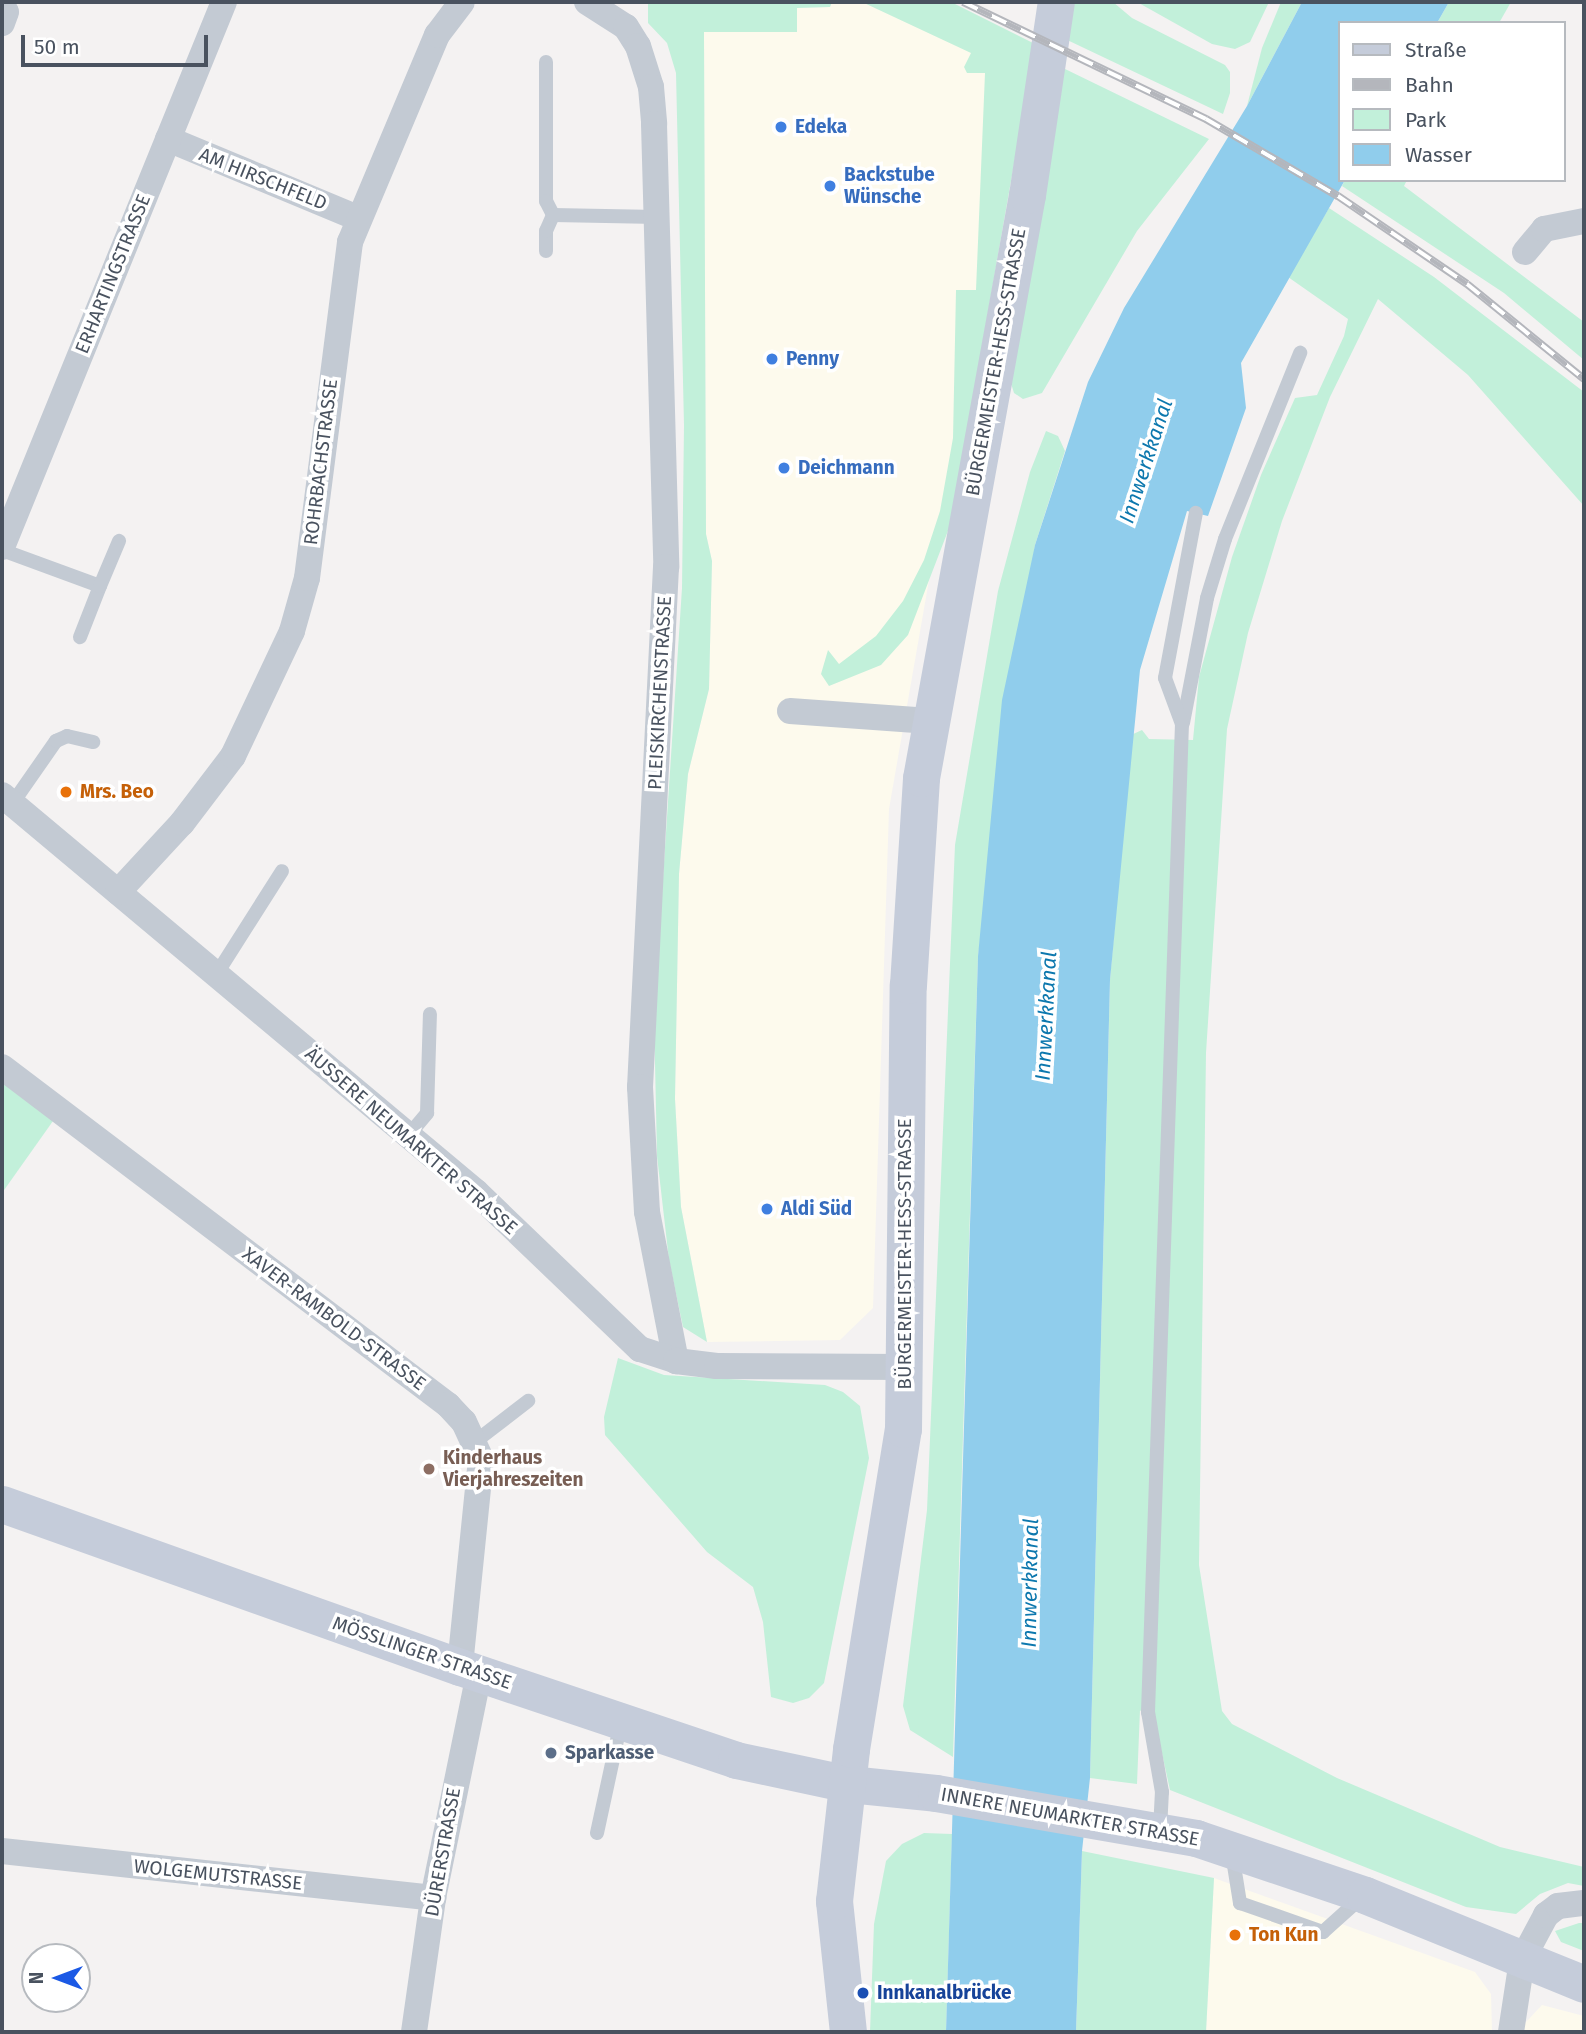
<!DOCTYPE html>
<meta charset="utf-8">
<style>
body{margin:0}
#map{position:relative;width:1586px;height:2034px;overflow:hidden;background:#f4f2f2;font-family:"Fira Sans",sans-serif}
div>[style]{position:absolute}
.commercial>*{inset:0;background:#fdfaed}
.green>*{inset:0;background:#c2f0da}
.water>*{inset:0;background:#90cdec}
.lane>*{height:14px;margin:-7px;padding:0 7px;transform-origin:7px;border-radius:7px;background:#c3cad3}
.street>*{height:26px;margin:-13px;padding:0 13px;transform-origin:13px;border-radius:13px;background:#c3cad3}
.secondary>*{height:37px;margin:-18.5px;padding:0 18.5px;transform-origin:18.5px;border-radius:18.5px;background:#c5ccda}
.rail>*{height:8px;margin-top:-4px;transform-origin:0;background:repeating-linear-gradient(90deg,#fff 0 16px,#b4b6bc 0 32px);box-sizing:border-box;border-block:2px solid #b4b6bc}
.dots>*{width:19px;height:19px;translate:-50% -50%;box-sizing:border-box;border:4px solid #fff;border-radius:50%}
span{translate:-50% -50%;white-space:nowrap;text-align:center;line-height:1.15;-webkit-text-stroke:7px #fff;paint-order:stroke}
.shop-label{font-size:19px;color:#366cbe;font-weight:700}
.left{translate:0 -50%;text-align:left}
.street-label{font-size:19px;color:#49525f}
.food-label{font-size:19px;color:#c56008;font-weight:700}
.education-label{font-size:19px;color:#785e54;font-weight:700}
.service-label{font-size:19px;color:#4e5e75;font-weight:700}
.transit-label{font-size:19px;color:#164399;font-weight:700}
.water-label{font-size:21px;color:#0d78ae;font-style:italic}
.frame{position:absolute;inset:0;border:4px solid #49525f;pointer-events:none}
.legend{position:absolute;left:1338px;top:21px;width:228px;height:161px;box-sizing:border-box;background:#fff;border:2px solid #b6babf;margin:0;padding:9px 12px;list-style:none;font-size:21px;color:#49525f}
.legend li{display:flex;align-items:center;gap:14px;height:35px}
.legend b{width:35px;border:2px solid #b6babf}
.north{position:absolute;left:21px;top:1943px;width:70px;height:70px;box-sizing:border-box;background:#fff;border:2px solid #b6babf;border-radius:50%;rotate:270deg;font-size:19px;font-weight:700;line-height:28px;text-align:center;color:#49525f}
.north::after{content:'';display:block;margin:auto;width:24px;height:32px;background:#1b59e5;clip-path:polygon(50% 0,100% 100%,50% 72%,0 100%)}
.scale{position:absolute;left:21px;top:35px;width:187px;height:32px;box-sizing:border-box;border:4px solid #49525f;border-top:0;padding-left:9px;font-size:21px;line-height:24px;white-space:nowrap;color:#49525f;-webkit-text-stroke:5px #fff;paint-order:stroke}
</style>
<div id="map">
<div class="commercial">
<i style="clip-path:polygon(832px 2px,865px 2px,1010px 62px,979px 294px,889px 809px,873px 1308px,840px 1340px,707px 1342px,681px 1207px,675px 1099px,679px 874px,688px 774px,709px 689px,712px 561px,706px 534px,704px 32px,796px 32px,797px 8px,830px 7px)"></i>
<i style="clip-path:polygon(1214px 1878px,1475px 1972px,1491px 1994px,1492px 2032px,1206px 2032px)"></i>
<i style="clip-path:polygon(1542px 2005px,1584px 2016px,1584px 2032px,1523px 2032px,1525px 2023px)"></i>
</div>
<div class="green">
<i style="clip-path:polygon(648px 2px,832px 2px,830px 7px,797px 8px,797px 32px,704px 32px,706px 534px,712px 561px,709px 689px,688px 774px,679px 874px,675px 1099px,681px 1207px,707px 1342px,683px 1327px,669px 1260px,657px 1156px,654px 1016px,682px 588px,684px 425px,676px 73px,667px 43px,648px 23px)"></i>
<i style="clip-path:polygon(862px 2px,951px 2px,1035px 44px,951px 523px,908px 635px,881px 665px,829px 686px,821px 674px,828px 650px,839px 664px,876px 636px,903px 601px,924px 560px,940px 511px,953px 438px,956px 290px,976px 290px,985px 73px,967px 73px,964px 67px,971px 53px)"></i>
<i style="clip-path:polygon(1067px 2px,1113px 2px,1132px 18px,1225px 65px,1230px 72px,1230px 93px,1223px 114px,1063px 38px)"></i>
<i style="clip-path:polygon(1137px 2px,1269px 2px,1250px 42px,1235px 49px,1212px 44px)"></i>
<i style="clip-path:polygon(1281px 2px,1302px 2px,1247px 106px,1262px 48px)"></i>
<i style="clip-path:polygon(1449px 2px,1511px 2px,1499px 23px,1437px 23px)"></i>
<i style="clip-path:polygon(1063px 68px,1209px 139px,1137px 231px,1042px 393px,1023px 399px,1014px 393px,1010px 380px)"></i>
<i style="clip-path:polygon(1345px 180px,1407px 180px,1404px 186px,1584px 322px,1584px 360px,1504px 293px,1342px 186px)"></i>
<i style="clip-path:polygon(1329px 208px,1434px 277px,1584px 392px,1584px 506px,1468px 375px,1378px 299px,1330px 397px,1282px 521px,1248px 633px,1227px 729px,1206px 1053px,1199px 1565px,1222px 1711px,1232px 1724px,1337px 1778px,1500px 1847px,1584px 1867px,1584px 1886px,1568px 1883px,1540px 1894px,1516px 1914px,1466px 1907px,1170px 1790px,1158px 1735px,1140px 1710px,1137px 1784px,1090px 1778px,1110px 980px,1131px 735px,1142px 730px,1149px 739px,1193px 740px,1199px 677px,1232px 557px,1261px 475px,1295px 398px,1317px 395px,1344px 336px,1348px 319px,1288px 277px)"></i>
<i style="clip-path:polygon(1046px 431px,1058px 436px,1065px 451px,1035px 545px,978px 956px,953px 1757px,910px 1730px,903px 1706px,927px 1510px,955px 845px,998px 591px,1030px 472px)"></i>
<i style="clip-path:polygon(2px 1080px,53px 1121px,2px 1193px)"></i>
<i style="clip-path:polygon(618px 1358px,664px 1375px,825px 1385px,843px 1392px,860px 1406px,869px 1458px,824px 1683px,809px 1698px,793px 1703px,771px 1697px,763px 1622px,753px 1587px,707px 1552px,605px 1435px,604px 1417px)"></i>
<i style="clip-path:polygon(924px 1833px,952px 1834px,946px 2032px,870px 2032px,874px 1924px,886px 1861px,902px 1844px)"></i>
<i style="clip-path:polygon(1082px 1851px,1214px 1878px,1206px 2032px,1076px 2032px)"></i>
<i style="clip-path:polygon(1579px 1923px,1584px 1923px,1584px 1951px,1561px 1942px,1555px 1931px)"></i>
</div>
<div class="water">
<i style="clip-path:polygon(1302px 2px,1449px 2px,1437px 23px,1339px 23px,1339px 180px,1345px 180px,1241px 363px,1246px 408px,1208px 516px,1187px 511px,1140px 670px,1110px 980px,1090px 1778px,1082px 1851px,1076px 2032px,946px 2032px,978px 956px,1002px 700px,1035px 545px,1088px 382px,1124px 308px,1247px 106px)"></i>
</div>
<div class="lane">
<i style="left:546px;top:62px;width:139px;rotate:90deg"></i>
<i style="left:546px;top:201px;width:16px;rotate:63deg"></i>
<i style="left:546px;top:251px;width:20px;rotate:-90deg"></i>
<i style="left:546px;top:231px;width:17px;rotate:-66deg"></i>
<i style="left:553px;top:215px;width:105px;rotate:1.1deg"></i>
<i style="left:2px;top:550px;width:104px;rotate:20.2deg"></i>
<i style="left:100px;top:586px;width:55px;rotate:111.4deg"></i>
<i style="left:100px;top:586px;width:49px;rotate:-67.1deg"></i>
<i style="left:1183px;top:723px;width:127px;rotate:-79.1deg"></i>
<i style="left:1207px;top:598px;width:62px;rotate:-73deg"></i>
<i style="left:1225px;top:539px;width:201px;rotate:-68deg"></i>
<i style="left:12px;top:804px;width:77px;rotate:-55.1deg"></i>
<i style="left:56px;top:741px;width:12px;rotate:-24deg"></i>
<i style="left:67px;top:736px;width:27px;rotate:13deg"></i>
<i style="left:216px;top:975px;width:123px;rotate:-57.6deg"></i>
<i style="left:408px;top:1136px;width:30px;rotate:-50deg"></i>
<i style="left:427px;top:1113px;width:99px;rotate:-88.3deg"></i>
<i style="left:476px;top:1441px;width:66px;rotate:-37.6deg"></i>
<i style="left:1160px;top:1829px;width:37px;rotate:-87deg"></i>
<i style="left:1162px;top:1792px;width:81px;rotate:-99.9deg"></i>
<i style="left:1148px;top:1712px;width:989px;rotate:-88.03deg"></i>
<i style="left:1182px;top:724px;width:49px;rotate:-110.3deg"></i>
<i style="left:1165px;top:678px;width:168px;rotate:-79.4deg"></i>
<i style="left:597px;top:1833px;width:114px;rotate:-77.8deg"></i>
<i style="left:1232px;top:1853px;width:51px;rotate:80.9deg"></i>
<i style="left:1240px;top:1903px;width:88px;rotate:19.3deg"></i>
<i style="left:1323px;top:1932px;width:52px;rotate:-41.9deg"></i>
</div>
<div class="street">
<i style="left:587px;top:2px;width:46px;rotate:32.7deg"></i>
<i style="left:626px;top:27px;width:22px;rotate:58deg"></i>
<i style="left:638px;top:46px;width:43px;rotate:72.4deg"></i>
<i style="left:651px;top:87px;width:37px;rotate:85deg"></i>
<i style="left:654px;top:124px;width:443px;rotate:88.4deg"></i>
<i style="left:666px;top:567px;width:521px;rotate:92.86deg"></i>
<i style="left:640px;top:1087px;width:125px;rotate:86.8deg"></i>
<i style="left:647px;top:1212px;width:152px;rotate:79deg"></i>
<i style="left:2px;top:10px;width:4px;rotate:27deg"></i>
<i style="left:6px;top:12px;width:12px;rotate:110deg"></i>
<i style="left:168px;top:139px;width:206px;rotate:22.6deg"></i>
<i style="left:1525px;top:252px;width:30px;rotate:-50deg"></i>
<i style="left:1544px;top:229px;width:41px;rotate:-11.3deg"></i>
<i style="left:2px;top:547px;width:588px;rotate:-67.84deg"></i>
<i style="left:790px;top:711px;width:140px;rotate:4.1deg"></i>
<i style="left:2px;top:795px;width:618px;rotate:39.95deg"></i>
<i style="left:476px;top:1192px;width:227px;rotate:43.8deg"></i>
<i style="left:640px;top:1349px;width:38px;rotate:18deg"></i>
<i style="left:676px;top:1361px;width:41px;rotate:7deg"></i>
<i style="left:717px;top:1366px;width:189px;rotate:0.3deg"></i>
<i style="left:118px;top:892px;width:94px;rotate:-47.2deg"></i>
<i style="left:182px;top:823px;width:84px;rotate:-52.7deg"></i>
<i style="left:233px;top:756px;width:138px;rotate:-64.7deg"></i>
<i style="left:292px;top:631px;width:55px;rotate:-74.2deg"></i>
<i style="left:307px;top:578px;width:339px;rotate:-82.7deg"></i>
<i style="left:350px;top:242px;width:225px;rotate:-67.2deg"></i>
<i style="left:437px;top:35px;width:41px;rotate:-52.9deg"></i>
<i style="left:2px;top:1067px;width:560px;rotate:37.16deg"></i>
<i style="left:448px;top:1405px;width:23px;rotate:47deg"></i>
<i style="left:464px;top:1422px;width:41px;rotate:65.3deg"></i>
<i style="left:481px;top:1459px;width:209px;rotate:95.8deg"></i>
<i style="left:2px;top:1851px;width:434px;rotate:6.2deg"></i>
<i style="left:414px;top:2032px;width:135px;rotate:-81.9deg"></i>
<i style="left:433px;top:1898px;width:229px;rotate:-78.4deg"></i>
<i style="left:1511px;top:2032px;width:73px;rotate:-81.3deg"></i>
<i style="left:1522px;top:1960px;width:51px;rotate:-61.9deg"></i>
<i style="left:1546px;top:1915px;width:15px;rotate:-37deg"></i>
<i style="left:1558px;top:1906px;width:26px;rotate:-7deg"></i>
</div>
<div class="secondary">
<i style="left:2px;top:1504px;width:486px;rotate:19.6deg"></i>
<i style="left:460px;top:1667px;width:291px;rotate:18.6deg"></i>
<i style="left:736px;top:1760px;width:116px;rotate:12deg"></i>
<i style="left:849px;top:1784px;width:87px;rotate:5.9deg"></i>
<i style="left:936px;top:1793px;width:264px;rotate:9.8deg"></i>
<i style="left:1196px;top:1838px;width:178px;rotate:18.6deg"></i>
<i style="left:1365px;top:1895px;width:236px;rotate:22.1deg"></i>
<i style="left:848px;top:2032px;width:132px;rotate:-96.1deg"></i>
<i style="left:834px;top:1901px;width:153px;rotate:-83.6deg"></i>
<i style="left:851px;top:1749px;width:324px;rotate:-80.8deg"></i>
<i style="left:903px;top:1429px;width:444px;rotate:-89.4deg"></i>
<i style="left:908px;top:985px;width:207px;rotate:-86.4deg"></i>
<i style="left:921px;top:778px;width:593px;rotate:-79.7deg"></i>
<i style="left:1027px;top:195px;width:195px;rotate:-81.5deg"></i>
</div>
<div class="rail">
<i style="left:963px;top:2px;width:270px;rotate:25.7deg"></i>
<i style="left:1206px;top:119px;width:153px;rotate:30.3deg"></i>
<i style="left:1338px;top:196px;width:156px;rotate:34.3deg"></i>
<i style="left:1467px;top:284px;width:151px;rotate:39.1deg"></i>
</div>
<div class="dots">
<i style="left:781px;top:127px;background:#3f7fe0"></i>
<i style="left:830px;top:186px;background:#3f7fe0"></i>
<i style="left:772px;top:359px;background:#3f7fe0"></i>
<i style="left:784px;top:468px;background:#3f7fe0"></i>
<i style="left:66px;top:792px;background:#e8710a"></i>
<i style="left:767px;top:1209px;background:#3f7fe0"></i>
<i style="left:429px;top:1469px;background:#8d6e63"></i>
<i style="left:551px;top:1753px;background:#5c6f8a"></i>
<i style="left:1235px;top:1935px;background:#e8710a"></i>
<i style="left:863px;top:1993px;background:#1a4fb4"></i>
</div>
<div class="shop-label">
<span class="left" style="left:795px;top:127px">Edeka</span>
<span class="left" style="left:844px;top:186px">Backstube<br>Wünsche</span>
<span class="left" style="left:786px;top:359px">Penny</span>
<span class="left" style="left:798px;top:468px">Deichmann</span>
<span class="left" style="left:781px;top:1209px">Aldi Süd</span>
</div>
<div class="street-label">
<span style="left:263px;top:179px;rotate:22deg">AM HIRSCHFELD</span>
<span style="left:113px;top:274px;rotate:-68deg">ERHARTINGSTRASSE</span>
<span style="left:996px;top:362px;rotate:-80deg">BÜRGERMEISTER-HESS-STRASSE</span>
<span style="left:321px;top:462px;rotate:-83deg">ROHRBACHSTRASSE</span>
<span style="left:660px;top:693px;rotate:-87deg">PLEISKIRCHENSTRASSE</span>
<span style="left:411px;top:1141px;rotate:41deg">ÄUSSERE NEUMARKTER STRASSE</span>
<span style="left:905px;top:1254px;rotate:-90deg">BÜRGERMEISTER-HESS-STRASSE</span>
<span style="left:334px;top:1319px;rotate:37deg">XAVER-RAMBOLD-STRASSE</span>
<span style="left:422px;top:1653px;rotate:19deg">MÖSSLINGER STRASSE</span>
<span style="left:1070px;top:1817px;rotate:10deg">INNERE NEUMARKTER STRASSE</span>
<span style="left:443px;top:1852px;rotate:-80deg">DÜRERSTRASSE</span>
<span style="left:218px;top:1875px;rotate:6deg">WOLGEMUTSTRASSE</span>
</div>
<div class="food-label">
<span class="left" style="left:80px;top:792px">Mrs. Beo</span>
<span class="left" style="left:1249px;top:1935px">Ton Kun</span>
</div>
<div class="education-label">
<span class="left" style="left:443px;top:1469px">Kinderhaus<br>Vierjahreszeiten</span>
</div>
<div class="service-label">
<span class="left" style="left:565px;top:1753px">Sparkasse</span>
</div>
<div class="transit-label">
<span class="left" style="left:877px;top:1993px">Innkanalbrücke</span>
</div>
<div class="water-label">
<span style="left:1146px;top:461px;rotate:-72deg">Innwerkkanal</span>
<span style="left:1046px;top:1016px;rotate:-87deg">Innwerkkanal</span>
<span style="left:1030px;top:1583px;rotate:-89deg">Innwerkkanal</span>
</div>
<div class="frame"></div>
<ul class="legend">
<li><b style="height:9px;background:#c5ccda"></b>Straße</li>
<li><b style="height:9px;background:#b4b6bc"></b>Bahn</li>
<li><b style="height:19px;background:#c2f0da"></b>Park</li>
<li><b style="height:19px;background:#90cdec"></b>Wasser</li>
</ul>
<div class="north">N</div>
<div class="scale">50 m</div>
</div>
